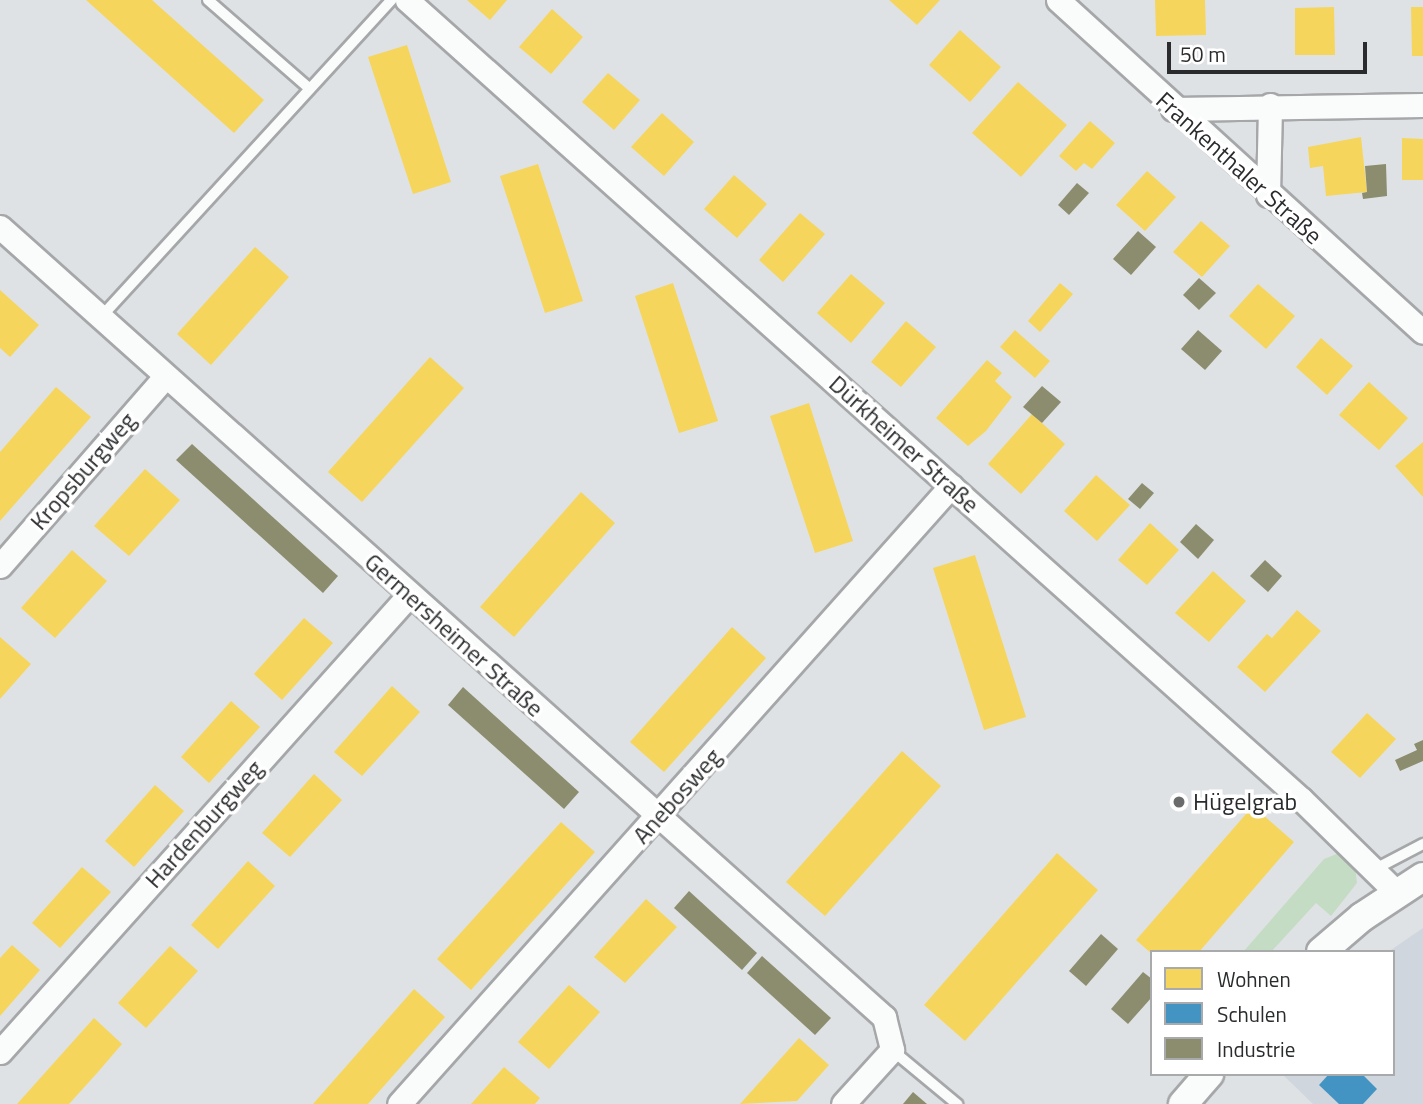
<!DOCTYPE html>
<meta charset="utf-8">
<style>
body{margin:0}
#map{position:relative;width:1423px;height:1104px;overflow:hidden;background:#dfe2e5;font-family:"Titillium Web",sans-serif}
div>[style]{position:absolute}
.built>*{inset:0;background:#cfd6dd}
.green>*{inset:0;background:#c5dcc4}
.homes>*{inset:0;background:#f6d55c}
.schools>*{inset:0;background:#4393c3}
.industry>*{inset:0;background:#8c8c6e}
.roads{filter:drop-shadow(2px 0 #a5a7a9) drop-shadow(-2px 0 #a5a7a9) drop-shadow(0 2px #a5a7a9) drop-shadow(0 -2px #a5a7a9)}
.service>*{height:10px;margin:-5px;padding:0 5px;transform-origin:5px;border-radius:5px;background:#fafbfb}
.minor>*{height:23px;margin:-11.5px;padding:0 11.5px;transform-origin:11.5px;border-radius:11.5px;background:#fafbfb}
.tertiary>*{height:28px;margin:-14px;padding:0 14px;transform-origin:14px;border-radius:14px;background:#fafbfb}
.dots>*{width:19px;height:19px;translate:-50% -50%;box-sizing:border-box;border:4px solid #fff;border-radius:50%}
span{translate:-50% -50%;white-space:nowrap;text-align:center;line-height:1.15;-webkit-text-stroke:7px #fff;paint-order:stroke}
.street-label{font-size:24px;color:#292b2d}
.poi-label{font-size:24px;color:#292b2d}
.left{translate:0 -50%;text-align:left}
.legend{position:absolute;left:1150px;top:950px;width:245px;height:126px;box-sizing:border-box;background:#fff;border:2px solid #a9aaab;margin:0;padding:9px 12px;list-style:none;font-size:21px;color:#292b2d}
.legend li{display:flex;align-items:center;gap:14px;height:35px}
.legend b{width:35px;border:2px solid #a9aaab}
.scale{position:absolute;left:1167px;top:42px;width:200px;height:32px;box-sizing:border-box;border:4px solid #292b2d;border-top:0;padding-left:9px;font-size:21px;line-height:24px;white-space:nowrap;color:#292b2d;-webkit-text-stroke:5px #fff;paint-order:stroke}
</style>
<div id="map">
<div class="built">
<i style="clip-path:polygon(1423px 928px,1423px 1104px,1313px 1104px,1282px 1074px,1393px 1074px,1393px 952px,1388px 952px)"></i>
</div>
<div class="green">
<i style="clip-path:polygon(1339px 853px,1355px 867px,1357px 883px,1331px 916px,1316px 903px,1271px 952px,1243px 952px,1324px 859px)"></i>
</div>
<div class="homes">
<i style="clip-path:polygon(86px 0,152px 0,264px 100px,234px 133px)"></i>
<i style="clip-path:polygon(467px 0,507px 0,490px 20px)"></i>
<i style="clip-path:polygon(889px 0,940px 0,917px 25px)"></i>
<i style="clip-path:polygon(1155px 0,1205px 0,1206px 35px,1156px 36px)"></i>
<i style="clip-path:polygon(1334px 7px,1335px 55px,1295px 55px,1295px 8px)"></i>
<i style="clip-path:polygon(1411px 7px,1423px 7px,1423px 56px,1412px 56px)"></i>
<i style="clip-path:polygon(552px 9px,583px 37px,551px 74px,519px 47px)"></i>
<i style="clip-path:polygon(960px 30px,1001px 67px,970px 102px,929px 65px)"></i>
<i style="clip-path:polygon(407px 45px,451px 182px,413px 194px,368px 57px)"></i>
<i style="clip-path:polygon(608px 73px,640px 100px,614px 130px,582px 102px)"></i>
<i style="clip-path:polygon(1018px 82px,1067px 125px,1021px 177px,972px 133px)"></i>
<i style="clip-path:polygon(662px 113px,694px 142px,664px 176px,631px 147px)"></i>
<i style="clip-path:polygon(1090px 121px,1115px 143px,1092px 169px,1084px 163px,1076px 171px,1059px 156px)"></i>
<i style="clip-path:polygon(1361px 137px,1367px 192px,1326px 196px,1323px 166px,1310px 168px,1308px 147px)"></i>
<i style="clip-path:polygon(1402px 138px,1423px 139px,1423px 180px,1402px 180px)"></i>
<i style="clip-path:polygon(538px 164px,583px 301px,545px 313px,500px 176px)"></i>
<i style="clip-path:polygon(1147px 171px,1176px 197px,1145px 231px,1116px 205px)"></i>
<i style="clip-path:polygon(734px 175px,767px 204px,737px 238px,704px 209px)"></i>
<i style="clip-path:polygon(800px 213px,825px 234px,783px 282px,759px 260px)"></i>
<i style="clip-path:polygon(1201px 221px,1230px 246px,1202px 277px,1173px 252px)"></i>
<i style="clip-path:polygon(255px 247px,289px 277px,211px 365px,177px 334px)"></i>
<i style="clip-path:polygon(851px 274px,885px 303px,851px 343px,817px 313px)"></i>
<i style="clip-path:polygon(673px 283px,718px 421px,679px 433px,635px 296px)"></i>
<i style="clip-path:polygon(1060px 283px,1073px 294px,1040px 332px,1028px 321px)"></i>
<i style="clip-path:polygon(1258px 284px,1295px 316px,1266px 349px,1229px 316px)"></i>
<i style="clip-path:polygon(0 290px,39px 325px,10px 357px,0 348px)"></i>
<i style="clip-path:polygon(906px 321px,936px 347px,901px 387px,871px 362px)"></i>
<i style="clip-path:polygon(1015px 330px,1050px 361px,1035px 378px,1000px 347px)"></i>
<i style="clip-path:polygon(1321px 338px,1353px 366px,1327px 395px,1296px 367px)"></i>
<i style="clip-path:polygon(430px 357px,464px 388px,362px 502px,328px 472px)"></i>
<i style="clip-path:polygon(987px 360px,1002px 373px,995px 381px,1012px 397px,986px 431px,968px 446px,936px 418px)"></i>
<i style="clip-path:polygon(1369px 382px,1408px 418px,1379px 450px,1339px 415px)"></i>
<i style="clip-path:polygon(56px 387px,91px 417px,0 521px,0 452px)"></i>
<i style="clip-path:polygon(809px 403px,853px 541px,815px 553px,770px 416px)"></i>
<i style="clip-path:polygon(1032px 414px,1065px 444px,1021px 494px,988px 464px)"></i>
<i style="clip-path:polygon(1423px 442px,1423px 497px,1395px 466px)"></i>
<i style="clip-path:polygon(145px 469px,180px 500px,129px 556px,94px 526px)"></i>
<i style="clip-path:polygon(1096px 475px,1130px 505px,1097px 541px,1064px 511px)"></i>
<i style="clip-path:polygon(581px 492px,615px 523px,514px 637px,480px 607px)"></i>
<i style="clip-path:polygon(1150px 523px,1179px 550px,1147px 585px,1118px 560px)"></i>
<i style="clip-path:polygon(72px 550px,107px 581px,55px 638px,21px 608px)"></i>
<i style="clip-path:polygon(975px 555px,1026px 717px,984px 730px,933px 568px)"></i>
<i style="clip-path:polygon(1213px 571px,1246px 601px,1209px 642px,1175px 613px)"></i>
<i style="clip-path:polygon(1297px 610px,1321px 631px,1265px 692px,1237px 667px,1267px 634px,1272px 638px)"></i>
<i style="clip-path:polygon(304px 618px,333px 643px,282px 700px,254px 674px)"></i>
<i style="clip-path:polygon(732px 627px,766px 658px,664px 772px,630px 742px)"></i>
<i style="clip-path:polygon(0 637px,31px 664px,0 699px)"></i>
<i style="clip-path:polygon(392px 686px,420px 712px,362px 776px,334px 752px)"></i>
<i style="clip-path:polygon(231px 701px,260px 727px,209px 783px,181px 757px)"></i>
<i style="clip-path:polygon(1367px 713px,1396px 739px,1360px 778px,1331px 752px)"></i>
<i style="clip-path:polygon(902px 751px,941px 786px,825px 916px,786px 882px)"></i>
<i style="clip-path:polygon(314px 774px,342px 800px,290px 857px,262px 833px)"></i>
<i style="clip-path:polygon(155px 785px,184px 811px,134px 867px,105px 841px)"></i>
<i style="clip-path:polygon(1253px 806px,1294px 842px,1199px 952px,1152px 954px,1136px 940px)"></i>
<i style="clip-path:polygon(561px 822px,595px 852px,471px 990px,437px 959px)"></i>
<i style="clip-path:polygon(1057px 853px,1098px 890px,965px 1041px,924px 1005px)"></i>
<i style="clip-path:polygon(248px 861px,275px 886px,218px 949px,191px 925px)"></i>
<i style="clip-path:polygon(82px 867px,111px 892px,60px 948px,32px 923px)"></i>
<i style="clip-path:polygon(646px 899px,677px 927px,625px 983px,594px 957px)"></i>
<i style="clip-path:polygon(12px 945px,40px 970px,0 1016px,0 958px)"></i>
<i style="clip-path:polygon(170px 946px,198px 971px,146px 1028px,118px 1003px)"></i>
<i style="clip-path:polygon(569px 985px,600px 1012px,549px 1069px,518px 1042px)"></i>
<i style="clip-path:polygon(414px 989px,445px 1017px,368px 1104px,313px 1104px)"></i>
<i style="clip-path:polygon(94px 1018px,122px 1044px,98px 1072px,69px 1104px,17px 1104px)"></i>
<i style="clip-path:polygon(799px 1038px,829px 1065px,797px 1101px,740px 1104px)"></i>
<i style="clip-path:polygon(504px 1067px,540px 1098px,535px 1104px,471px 1104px)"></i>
</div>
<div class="schools">
<i style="clip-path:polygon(1329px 1074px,1362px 1074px,1377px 1089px,1363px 1104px,1339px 1104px,1319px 1085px)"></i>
</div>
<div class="industry">
<i style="clip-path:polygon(1386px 164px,1387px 196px,1363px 199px,1362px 193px,1367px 192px,1365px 166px)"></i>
<i style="clip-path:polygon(1077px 183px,1089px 193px,1069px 215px,1058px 205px)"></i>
<i style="clip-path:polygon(1138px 231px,1156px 247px,1131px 275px,1113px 259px)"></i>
<i style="clip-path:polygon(1199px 278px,1216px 293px,1199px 310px,1183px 295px)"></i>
<i style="clip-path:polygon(1198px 330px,1222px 351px,1205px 370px,1181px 349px)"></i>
<i style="clip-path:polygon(1042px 386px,1061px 402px,1042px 423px,1023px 407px)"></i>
<i style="clip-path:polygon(192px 444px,338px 576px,323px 593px,176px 460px)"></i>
<i style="clip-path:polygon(1142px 483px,1154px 493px,1140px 509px,1128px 499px)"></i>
<i style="clip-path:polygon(1196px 524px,1214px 540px,1198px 559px,1180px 542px)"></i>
<i style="clip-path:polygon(1265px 560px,1282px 576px,1268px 592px,1250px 576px)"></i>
<i style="clip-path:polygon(463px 687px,579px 792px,564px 809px,448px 705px)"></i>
<i style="clip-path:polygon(1423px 740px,1423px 761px,1400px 771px,1395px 760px,1417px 750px,1414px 744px)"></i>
<i style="clip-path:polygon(689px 891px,757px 953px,742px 970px,674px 908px)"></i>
<i style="clip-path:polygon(1101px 934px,1118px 949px,1086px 986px,1069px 971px)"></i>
<i style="clip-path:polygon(762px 956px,831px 1018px,815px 1035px,747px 973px)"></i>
<i style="clip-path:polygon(1143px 972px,1152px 979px,1152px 997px,1128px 1024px,1111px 1009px)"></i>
<i style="clip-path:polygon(913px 1092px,927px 1104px,903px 1104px)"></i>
</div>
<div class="roads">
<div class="service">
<i style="left:208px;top:0;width:135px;rotate:41.1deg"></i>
<i style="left:101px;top:317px;width:430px;rotate:-47.5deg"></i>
<i style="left:1377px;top:868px;width:52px;rotate:-27.6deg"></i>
<i style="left:892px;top:1050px;width:85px;rotate:39.7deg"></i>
</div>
<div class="minor">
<i style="left:407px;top:0;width:1199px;rotate:41.79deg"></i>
<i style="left:1301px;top:799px;width:133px;rotate:44.4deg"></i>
<i style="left:1058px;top:0;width:493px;rotate:42.3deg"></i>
<i style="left:1173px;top:109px;width:250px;rotate:-0.9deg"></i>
<i style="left:1268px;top:195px;width:90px;rotate:-88.7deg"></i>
<i style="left:0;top:227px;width:1186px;rotate:41.79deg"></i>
<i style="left:884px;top:1017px;width:34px;rotate:76deg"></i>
<i style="left:892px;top:1050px;width:73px;rotate:132.2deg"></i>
<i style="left:0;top:566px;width:252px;rotate:-48.9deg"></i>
<i style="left:0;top:1052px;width:613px;rotate:-48.17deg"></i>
<i style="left:399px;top:1104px;width:829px;rotate:-48.23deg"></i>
</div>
<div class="tertiary">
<i style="left:1321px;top:952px;width:54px;rotate:-40.5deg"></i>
<i style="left:1362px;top:917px;width:73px;rotate:-33.3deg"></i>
<i style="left:1183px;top:1104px;width:40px;rotate:-49deg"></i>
</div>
</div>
<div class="dots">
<i style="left:1179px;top:802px;background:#696b6d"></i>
</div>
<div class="street-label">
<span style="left:1239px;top:168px;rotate:42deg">Frankenthaler Straße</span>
<span style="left:904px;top:444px;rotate:42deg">Dürkheimer Straße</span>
<span style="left:83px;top:471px;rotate:-49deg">Kropsburgweg</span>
<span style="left:454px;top:635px;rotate:42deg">Germersheimer Straße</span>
<span style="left:677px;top:796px;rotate:-48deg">Anebosweg</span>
<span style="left:204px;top:824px;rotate:-48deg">Hardenburgweg</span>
</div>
<div class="poi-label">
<span class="left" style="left:1193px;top:802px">Hügelgrab</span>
</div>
<ul class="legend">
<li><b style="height:19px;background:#f6d55c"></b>Wohnen</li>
<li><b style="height:19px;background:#4393c3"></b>Schulen</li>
<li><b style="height:19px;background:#8c8c6e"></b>Industrie</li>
</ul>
<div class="scale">50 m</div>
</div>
